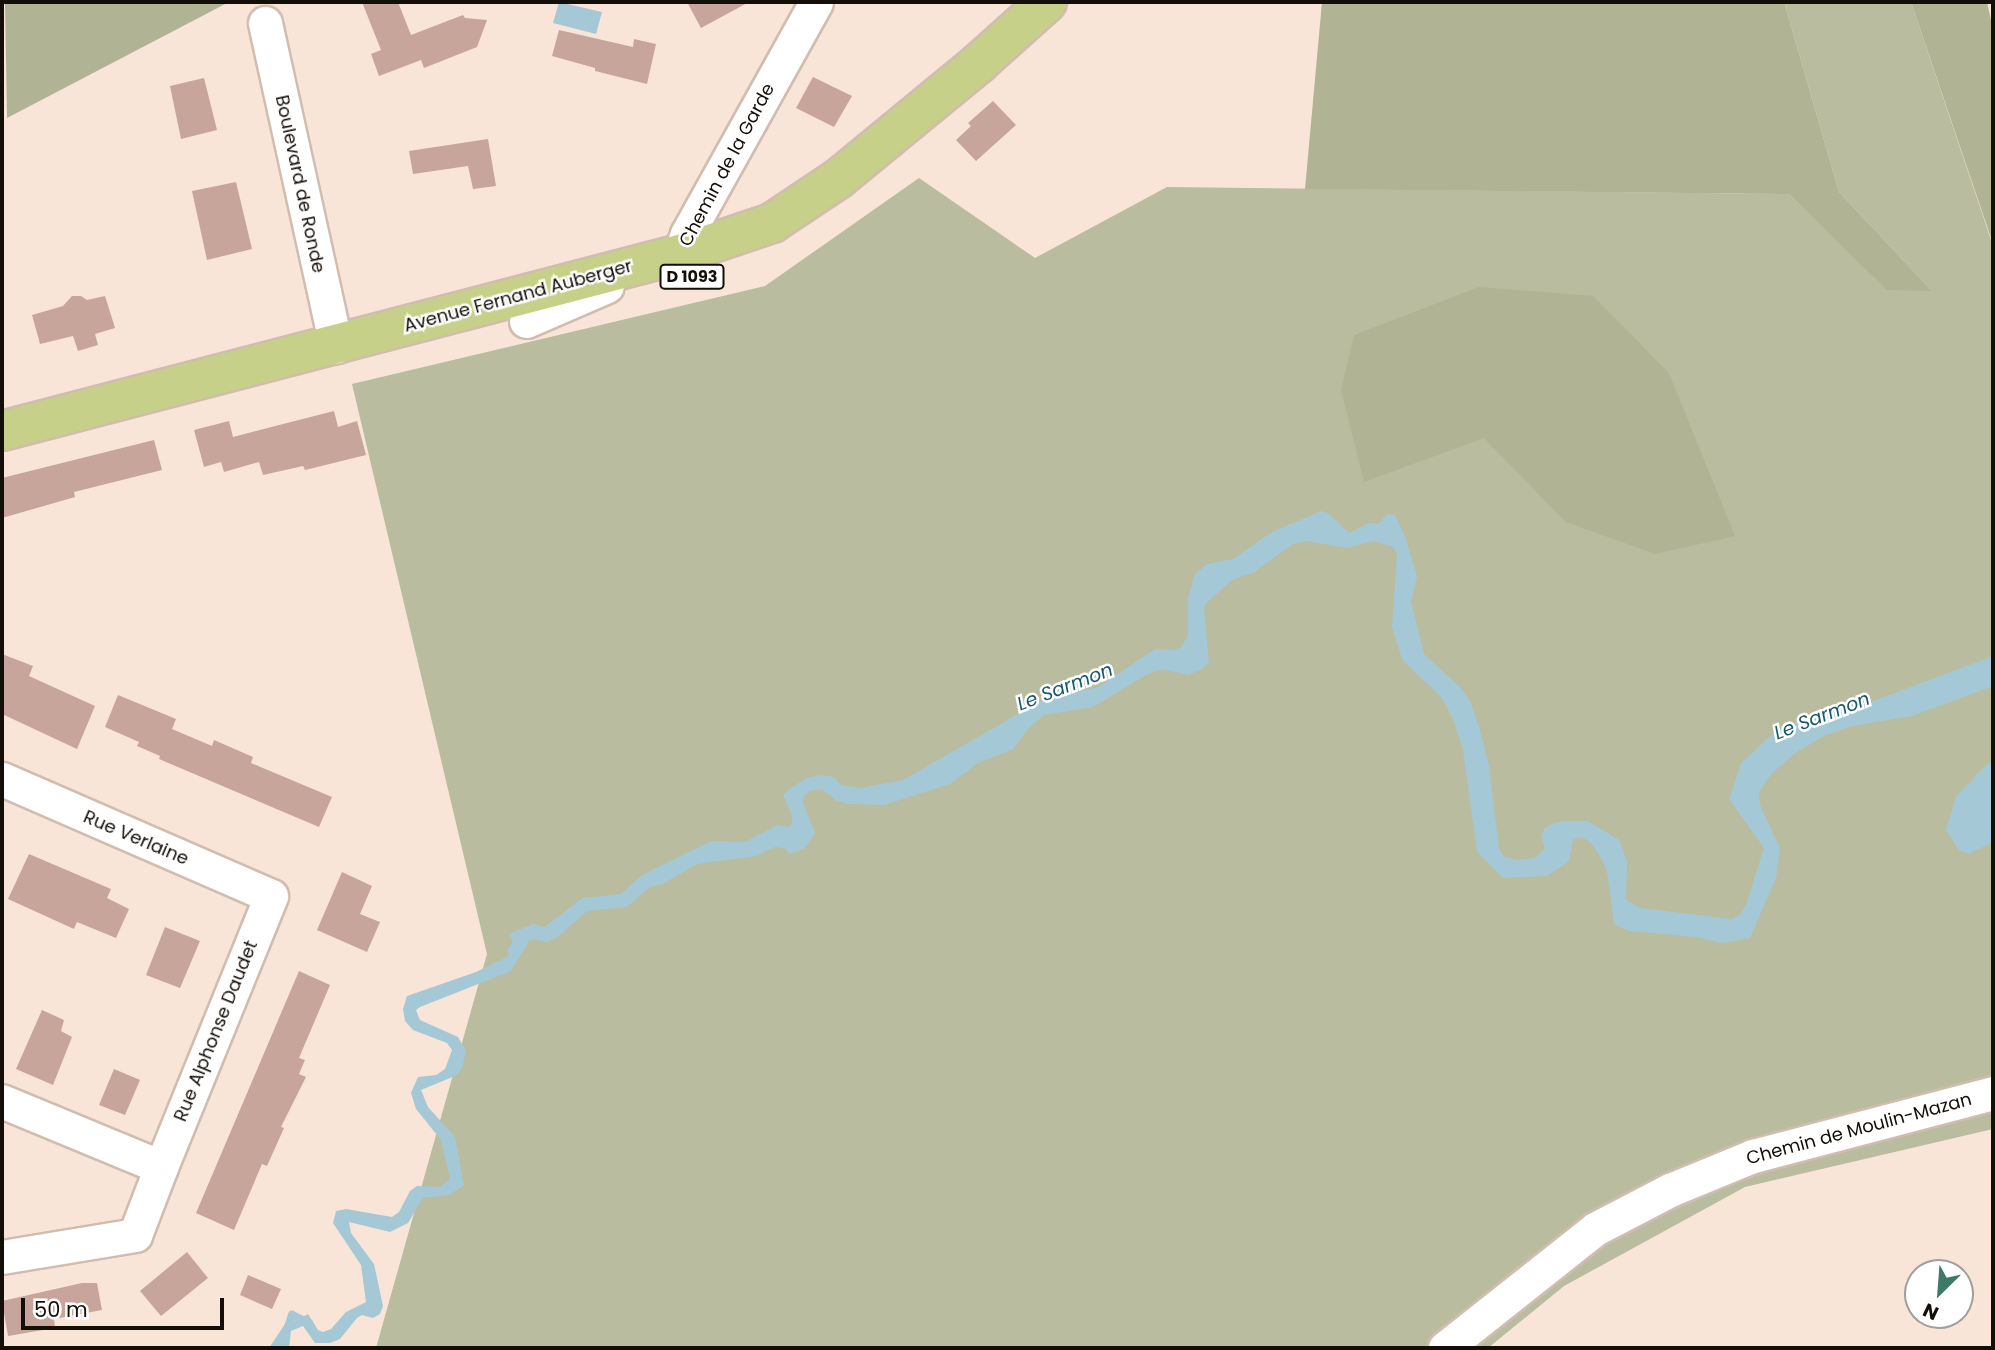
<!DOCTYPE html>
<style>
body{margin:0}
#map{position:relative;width:1995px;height:1350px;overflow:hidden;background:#f9e5d7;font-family:Poppins,sans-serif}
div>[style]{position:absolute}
.green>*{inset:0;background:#b9bc9e}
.forest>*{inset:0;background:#b0b394}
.water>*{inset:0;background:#a5c8d7}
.stream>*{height:8px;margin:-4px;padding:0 4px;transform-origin:4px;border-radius:4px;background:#a5c8d7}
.building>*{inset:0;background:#c7a59b}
.roads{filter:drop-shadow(2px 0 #d0bdaf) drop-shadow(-2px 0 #d0bdaf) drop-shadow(0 2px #d0bdaf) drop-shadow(0 -2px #d0bdaf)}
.minor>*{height:33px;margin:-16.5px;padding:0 16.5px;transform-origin:16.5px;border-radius:16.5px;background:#fff}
.major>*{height:38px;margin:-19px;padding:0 19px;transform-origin:19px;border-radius:19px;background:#c7d089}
span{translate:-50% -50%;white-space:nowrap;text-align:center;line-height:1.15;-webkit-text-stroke:5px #fff;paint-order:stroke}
.shield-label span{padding:2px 5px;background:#fff;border:2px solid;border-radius:5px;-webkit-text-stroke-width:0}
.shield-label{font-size:16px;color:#140e09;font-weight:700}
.street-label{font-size:18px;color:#140e09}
.water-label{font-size:19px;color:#15576d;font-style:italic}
.frame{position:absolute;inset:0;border:4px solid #140e09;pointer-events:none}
.north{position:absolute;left:1904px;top:1259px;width:70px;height:70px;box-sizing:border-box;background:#fff;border:2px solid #a19f9d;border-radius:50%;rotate:205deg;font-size:19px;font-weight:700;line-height:28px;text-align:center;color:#140e09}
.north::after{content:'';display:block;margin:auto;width:24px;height:32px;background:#3d7a66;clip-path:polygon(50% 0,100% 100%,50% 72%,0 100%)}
.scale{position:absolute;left:21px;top:1298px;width:203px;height:32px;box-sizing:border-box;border:4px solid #140e09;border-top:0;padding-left:9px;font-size:21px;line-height:24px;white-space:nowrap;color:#140e09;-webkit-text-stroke:5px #fff;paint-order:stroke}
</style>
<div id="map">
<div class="green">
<i style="clip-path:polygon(1784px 2px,1911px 2px,1993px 246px,1993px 1129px,1745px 1187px,1564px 1286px,1488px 1348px,376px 1348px,487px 954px,352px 384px,765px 286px,919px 178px,1035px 258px,1167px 187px,1789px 194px,1887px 289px,1931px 290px,1839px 192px)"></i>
</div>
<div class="forest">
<i style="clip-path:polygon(5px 2px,229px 2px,7px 118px)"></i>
<i style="clip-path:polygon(1322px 2px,1784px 2px,1839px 192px,1932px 291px,1887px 290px,1789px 194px,1305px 189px)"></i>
<i style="clip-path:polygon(1911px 2px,1987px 2px,1993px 29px,1993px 244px)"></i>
<i style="clip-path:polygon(1479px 287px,1593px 296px,1669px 373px,1735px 536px,1655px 554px,1566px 522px,1484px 438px,1364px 482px,1341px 390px,1354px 335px)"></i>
</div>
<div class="water">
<i style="clip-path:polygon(559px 2px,602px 12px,596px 34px,553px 23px)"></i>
<i style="clip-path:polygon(1321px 511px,1328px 513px,1349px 533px,1369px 523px,1378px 524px,1387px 514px,1395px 515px,1405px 536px,1417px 576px,1411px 602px,1424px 654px,1461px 688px,1471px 703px,1479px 727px,1489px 766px,1499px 849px,1505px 857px,1517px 860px,1534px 858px,1545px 849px,1541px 837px,1544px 829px,1551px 824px,1563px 821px,1588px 821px,1619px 840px,1627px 861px,1626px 900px,1640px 908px,1732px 919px,1739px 915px,1746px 905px,1764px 848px,1729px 799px,1741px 763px,1778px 729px,1840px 706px,1868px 703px,1993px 656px,1993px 686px,1912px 716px,1852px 726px,1824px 736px,1795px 753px,1771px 774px,1759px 792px,1760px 805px,1780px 848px,1776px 878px,1750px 938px,1722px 943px,1696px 937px,1630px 931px,1614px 924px,1607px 871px,1599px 854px,1590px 842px,1582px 837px,1573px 839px,1569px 861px,1547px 876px,1503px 878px,1477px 852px,1463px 750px,1453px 719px,1442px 698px,1402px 659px,1392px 627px,1397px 554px,1393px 547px,1374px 541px,1347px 548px,1306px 541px,1293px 544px,1254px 572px,1232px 580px,1207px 602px,1204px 607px,1209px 663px,1200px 670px,1188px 675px,1162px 669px,1146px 675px,1093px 707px,1044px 715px,1027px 730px,1013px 749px,978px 763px,950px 784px,884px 805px,849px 804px,837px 801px,822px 789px,809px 791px,803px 797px,803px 803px,815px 833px,805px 848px,790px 854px,784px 848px,775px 847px,756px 856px,697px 864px,663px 884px,650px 887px,627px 907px,587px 911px,558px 937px,547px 942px,534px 939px,529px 941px,511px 971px,420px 1007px,416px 1010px,420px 1020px,458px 1037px,466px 1051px,462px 1069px,455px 1076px,421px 1090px,428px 1107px,455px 1137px,464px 1185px,449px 1195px,423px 1198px,408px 1223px,390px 1232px,349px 1222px,351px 1233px,374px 1264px,383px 1306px,380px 1314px,373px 1318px,362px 1315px,357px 1318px,340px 1339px,330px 1343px,315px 1343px,303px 1326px,291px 1331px,289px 1348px,269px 1348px,289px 1318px,293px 1322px,308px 1314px,318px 1330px,323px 1332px,331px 1329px,346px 1312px,366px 1302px,361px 1265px,333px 1223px,336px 1211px,346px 1209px,392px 1217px,399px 1212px,410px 1191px,417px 1186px,440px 1187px,450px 1179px,441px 1140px,416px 1109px,411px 1093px,418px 1077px,436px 1075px,445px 1069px,452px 1050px,447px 1043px,413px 1030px,405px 1021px,403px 1009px,407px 996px,476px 972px,509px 956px,507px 950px,513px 941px,509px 934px,533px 924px,545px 927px,582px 898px,621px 894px,642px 875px,711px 841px,745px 842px,777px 825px,787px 827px,792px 824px,792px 816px,783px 794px,806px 778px,821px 775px,834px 777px,841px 785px,860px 788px,903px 780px,1046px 698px,1098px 687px,1155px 649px,1175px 650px,1181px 647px,1188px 636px,1188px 598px,1195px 574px,1207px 564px,1233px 559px,1272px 532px)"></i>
<i style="clip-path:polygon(1993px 762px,1993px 842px,1969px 854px,1959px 850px,1946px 830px,1956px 796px,1986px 765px)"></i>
</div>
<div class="stream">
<i style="left:288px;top:1327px;width:13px;rotate:-72deg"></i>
<i style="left:292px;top:1315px;width:19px;rotate:25deg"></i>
</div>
<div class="building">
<i style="clip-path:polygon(362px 2px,398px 2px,411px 35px,463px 15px,465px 18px,487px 20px,477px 47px,424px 68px,421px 60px,379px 76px,371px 54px,381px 50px)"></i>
<i style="clip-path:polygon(687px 2px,749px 2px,701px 28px)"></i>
<i style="clip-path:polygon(559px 30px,633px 47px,634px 39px,656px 44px,647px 84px,595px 71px,595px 68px,552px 56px)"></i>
<i style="clip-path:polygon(813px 77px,852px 96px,834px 127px,796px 108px)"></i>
<i style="clip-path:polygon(204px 78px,217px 130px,181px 139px,170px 86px)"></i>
<i style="clip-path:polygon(993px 101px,1016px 125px,976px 161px,956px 140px,971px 126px,968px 123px)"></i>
<i style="clip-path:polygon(488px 139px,496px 186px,473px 189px,468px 166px,413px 174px,409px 151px)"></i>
<i style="clip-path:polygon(236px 182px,252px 249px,207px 260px,192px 191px)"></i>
<i style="clip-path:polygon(72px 296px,81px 296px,87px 300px,105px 296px,115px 328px,95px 334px,98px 345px,78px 351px,73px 336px,40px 344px,32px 315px,63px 306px)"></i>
<i style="clip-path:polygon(334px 411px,338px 427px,357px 421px,366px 455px,305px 470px,303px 466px,263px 475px,259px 462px,224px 472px,221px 462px,204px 467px,194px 430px,229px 421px,233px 437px)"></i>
<i style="clip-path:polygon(154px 440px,162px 470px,74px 492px,75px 497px,2px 518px,2px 478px)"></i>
<i style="clip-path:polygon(2px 654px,33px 666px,29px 676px,95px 706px,77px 749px,2px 714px)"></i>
<i style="clip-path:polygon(118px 695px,176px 719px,172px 729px,212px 746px,214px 740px,253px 757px,251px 763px,332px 797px,319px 827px,159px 759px,160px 756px,137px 746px,139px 742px,105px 727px)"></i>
<i style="clip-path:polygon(29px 854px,111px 889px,107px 898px,129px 909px,116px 938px,77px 922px,74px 929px,8px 899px)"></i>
<i style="clip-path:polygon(342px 872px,372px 886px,360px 914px,380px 922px,367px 952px,317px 930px)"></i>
<i style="clip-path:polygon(165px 927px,200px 941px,180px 988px,146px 975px)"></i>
<i style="clip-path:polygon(299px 971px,330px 985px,299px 1058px,305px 1060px,299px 1074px,306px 1077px,281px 1127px,284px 1128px,267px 1166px,262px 1164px,234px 1230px,196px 1213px)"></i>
<i style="clip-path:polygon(42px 1010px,64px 1020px,61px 1031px,72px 1037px,53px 1085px,16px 1069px)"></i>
<i style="clip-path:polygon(114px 1069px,140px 1080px,125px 1115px,99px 1105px)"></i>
<i style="clip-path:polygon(187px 1252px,208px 1278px,161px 1316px,140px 1291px)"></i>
<i style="clip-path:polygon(248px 1275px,281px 1289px,272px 1309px,240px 1295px)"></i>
<i style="clip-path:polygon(82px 1283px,97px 1283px,102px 1310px,54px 1319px,55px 1328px,8px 1336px,2px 1301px)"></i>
</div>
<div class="roads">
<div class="minor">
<i style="left:265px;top:23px;width:331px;rotate:77.6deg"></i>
<i style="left:663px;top:261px;width:18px;rotate:-22deg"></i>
<i style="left:680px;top:254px;width:21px;rotate:-71deg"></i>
<i style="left:687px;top:234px;width:265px;rotate:-60.9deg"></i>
<i style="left:526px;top:321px;width:88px;rotate:-23.4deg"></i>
<i style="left:2px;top:779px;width:293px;rotate:23.5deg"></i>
<i style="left:271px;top:896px;width:292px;rotate:112.1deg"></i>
<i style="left:161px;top:1167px;width:172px;rotate:-157.5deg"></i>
<i style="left:2px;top:1257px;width:135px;rotate:-9.4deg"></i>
<i style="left:135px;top:1235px;width:73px;rotate:-69.1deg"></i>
<i style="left:1445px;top:1348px;width:191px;rotate:-38.4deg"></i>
<i style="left:1595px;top:1229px;width:85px;rotate:-27.5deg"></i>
<i style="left:1670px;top:1190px;width:90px;rotate:-22.3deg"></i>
<i style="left:1753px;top:1156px;width:248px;rotate:-14.7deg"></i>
</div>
<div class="major">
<i style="left:2px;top:431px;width:701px;rotate:-14.63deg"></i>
<i style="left:680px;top:254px;width:97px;rotate:-18.6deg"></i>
<i style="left:772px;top:223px;width:79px;rotate:-33.7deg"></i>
<i style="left:838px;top:179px;width:183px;rotate:-39.4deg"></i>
<i style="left:979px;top:63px;width:91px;rotate:-41.9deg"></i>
</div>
</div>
<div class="shield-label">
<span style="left:692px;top:277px">D 1093</span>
</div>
<div class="street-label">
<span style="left:727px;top:165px;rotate:-62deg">Chemin de la Garde</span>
<span style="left:300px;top:184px;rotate:78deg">Boulevard de Ronde</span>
<span style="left:518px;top:296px;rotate:-15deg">Avenue Fernand Auberger</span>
<span style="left:136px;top:838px;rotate:23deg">Rue Verlaine</span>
<span style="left:216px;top:1031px;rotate:-68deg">Rue Alphonse Daudet</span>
<span style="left:1859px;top:1129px;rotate:-15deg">Chemin de Moulin-Mazan</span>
</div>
<div class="water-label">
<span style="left:1065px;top:687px;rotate:-21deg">Le Sarmon</span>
<span style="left:1822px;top:716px;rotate:-21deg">Le Sarmon</span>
</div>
<div class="frame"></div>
<div class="north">N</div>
<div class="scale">50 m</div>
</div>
